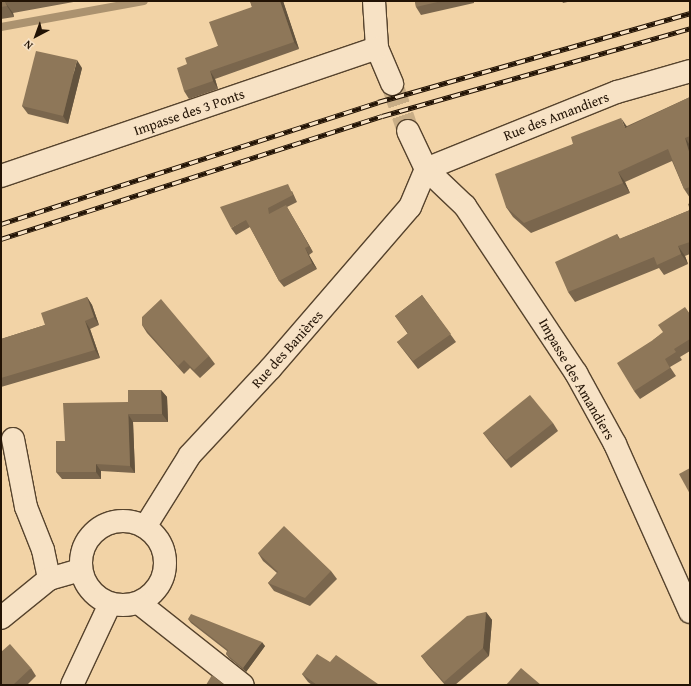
<!DOCTYPE html>
<meta charset="utf-8">
<style>
body{margin:0}
#map{position:relative;width:691px;height:686px;overflow:hidden;background:#f2d3a6;font-family:"Gentium Book Plus",serif}
div>[style]{position:absolute}
.stream>*{height:8px;margin:-4px;padding:0 4px;transform-origin:4px;border-radius:4px;background:#ab926f}
.street-tunnel>*{height:22px;margin-top:-11px;transform-origin:0;background:repeating-linear-gradient(90deg,#c8ad86 0 22px,transparent 0 33px)}
.roads{filter:drop-shadow(1px 0 #56432d) drop-shadow(-1px 0 #56432d) drop-shadow(0 1px #56432d) drop-shadow(0 -1px #56432d)}
.street>*{height:22px;margin:-11px;padding:0 11px;transform-origin:11px;border-radius:11px;background:#f7e2c5}
.street>.ring{margin:-11px;padding:0;box-sizing:content-box;background:none;border:22px solid #f7e2c5;border-radius:50%}
.rail>*{height:4.5px;margin-top:-2.25px;transform-origin:0;background:repeating-linear-gradient(90deg,#f7e2c5 0 9px,#221305 0 18px);box-sizing:border-box;border-block:1px solid #221305}
.wall>*{inset:0;background:#7a664d}
.shaded-wall>*{inset:0;background:#63533e}
.building>*{inset:0;background:#8e7759}
span{translate:-50% -50%;white-space:nowrap;text-align:center;line-height:1.15;-webkit-text-stroke:3.5px #f7e2c5;paint-order:stroke}
.street-label{font-size:14px;color:#221305}
.frame{position:absolute;inset:0;border:2px solid #221305;pointer-events:none}
.north{position:absolute;left:16px;top:16px;width:40px;height:40px;-webkit-text-stroke:3px #f7e2c5;paint-order:stroke;rotate:221deg;font-size:11px;font-weight:700;line-height:16px;text-align:center;color:#221305}
.north::after{content:'';display:block;margin:auto;width:14px;height:18px;background:#221305;clip-path:polygon(50% 0,100% 100%,50% 72%,0 100%)}
</style>
<div id="map">
<div class="stream">
<i style="left:1px;top:27px;width:145px;rotate:-10.3deg"></i>
</div>
<div class="street-tunnel">
<i style="left:392px;top:84px;width:50px;rotate:71.2deg"></i>
</div>
<div class="roads">
<div class="street">
<i style="left:374px;top:1px;width:47px;rotate:86.3deg"></i>
<i style="left:377px;top:48px;width:39px;rotate:67deg"></i>
<i style="left:408px;top:131px;width:42px;rotate:64.7deg"></i>
<i style="left:426px;top:169px;width:54px;rotate:43.5deg"></i>
<i style="left:465px;top:206px;width:201px;rotate:56.4deg"></i>
<i style="left:576px;top:373px;width:81px;rotate:61.2deg"></i>
<i style="left:615px;top:444px;width:184px;rotate:65.9deg"></i>
<i style="left:426px;top:169px;width:206px;rotate:-22deg"></i>
<i style="left:617px;top:92px;width:76px;rotate:-16deg"></i>
<i style="left:1px;top:176px;width:397px;rotate:-18.8deg"></i>
<i style="left:13px;top:439px;width:69px;rotate:79.2deg"></i>
<i style="left:26px;top:507px;width:46px;rotate:68.4deg"></i>
<i style="left:43px;top:550px;width:30px;rotate:78deg"></i>
<i class="ring" style="left:81px;top:521px;width:62px;height:62px"></i>
<i style="left:145px;top:527px;width:85px;rotate:-58deg"></i>
<i style="left:190px;top:455px;width:117px;rotate:-47.1deg"></i>
<i style="left:270px;top:369px;width:214px;rotate:-49.2deg"></i>
<i style="left:410px;top:207px;width:41px;rotate:-67.2deg"></i>
<i style="left:139px;top:603px;width:132px;rotate:38.3deg"></i>
<i style="left:1px;top:618px;width:62px;rotate:-39.1deg"></i>
<i style="left:49px;top:579px;width:33px;rotate:-16deg"></i>
<i style="left:72px;top:685px;width:89px;rotate:-64.9deg"></i>
</div>
</div>
<div class="rail">
<i style="left:1px;top:224px;width:396px;rotate:-17.9deg"></i>
<i style="left:378px;top:102px;width:324px;rotate:-15.9deg"></i>
<i style="left:1px;top:239px;width:400px;rotate:-17.9deg"></i>
<i style="left:382px;top:116px;width:320px;rotate:-15.9deg"></i>
</div>
<div class="wall">
<i style="clip-path:polygon(1px 1px,79px 1px,13px 13px,14px 17px,1px 19px)"></i>
<i style="clip-path:polygon(250px 1px,283px 1px,299px 49px,215px 79px,218px 89px,189px 99px,184px 91px,187px 64px,218px 46px,252px 7px)"></i>
<i style="clip-path:polygon(415px 1px,474px 1px,474px 3px,421px 15px,416px 7px)"></i>
<i style="clip-path:polygon(562px 1px,572px 1px,563px 3px)"></i>
<i style="clip-path:polygon(82px 68px,68px 124px,28px 114px,22px 106px)"></i>
<i style="clip-path:polygon(690px 97px,690px 198px,684px 189px,672px 161px,625px 182px,630px 193px,531px 233px,513px 217px,506px 207px,573px 144px,627px 126px)"></i>
<i style="clip-path:polygon(292px 191px,297px 202px,287px 207px,313px 252px,309px 255px,317px 269px,284px 287px,279px 281px,250px 227px,236px 235px,231px 228px)"></i>
<i style="clip-path:polygon(690px 203px,690px 254px,685px 256px,688px 264px,664px 275px,659px 268px,575px 302px,568px 292px,617px 234px,620px 239px,690px 210px)"></i>
<i style="clip-path:polygon(422px 295px,456px 342px,418px 369px,397px 342px,408px 334px,395px 316px)"></i>
<i style="clip-path:polygon(87px 297px,92px 305px,99px 325px,90px 329px,100px 358px,1px 387px,1px 339px,45px 325px)"></i>
<i style="clip-path:polygon(690px 314px,690px 351px,680px 357px,682px 360px,670px 367px,676px 376px,640px 399px,634px 391px,653px 340px)"></i>
<i style="clip-path:polygon(142px 325px,209px 356px,215px 364px,200px 378px,190px 368px,184px 374px,147px 333px)"></i>
<i style="clip-path:polygon(161px 390px,167px 397px,168px 422px,133px 422px,135px 473px,101px 471px,101px 479px,62px 479px,56px 472px,65px 441px,128px 402px)"></i>
<i style="clip-path:polygon(553px 423px,558px 431px,511px 468px,489px 441px,483px 433px)"></i>
<i style="clip-path:polygon(258px 553px,331px 571px,337px 579px,310px 606px,274px 591px,268px 583px,277px 573px,263px 561px)"></i>
<i style="clip-path:polygon(486px 612px,492px 620px,489px 656px,455px 685px,445px 685px,427px 664px,421px 656px)"></i>
<i style="clip-path:polygon(188px 619px,265px 646px,246px 672px,229px 658px,226px 654px,227px 651px,191px 623px)"></i>
<i style="clip-path:polygon(330px 662px,378px 685px,312px 685px,308px 682px,302px 674px)"></i>
<i style="clip-path:polygon(31px 668px,36px 676px,27px 685px,1px 685px)"></i>
</div>
<div class="shaded-wall">
<i style="clip-path:polygon(280px 1px,283px 1px,299px 49px,294px 42px)"></i>
<i style="clip-path:polygon(5px 2px,13px 13px,14px 17px,7px 6px)"></i>
<i style="clip-path:polygon(77px 60px,82px 68px,68px 124px,63px 116px)"></i>
<i style="clip-path:polygon(210px 71px,215px 79px,218px 89px,213px 81px)"></i>
<i style="clip-path:polygon(621px 118px,628px 128px,625px 128px)"></i>
<i style="clip-path:polygon(685px 138px,690px 145px,690px 155px)"></i>
<i style="clip-path:polygon(618px 172px,625px 182px,630px 193px,623px 183px)"></i>
<i style="clip-path:polygon(286px 205px,290px 212px,313px 252px,309px 246px)"></i>
<i style="clip-path:polygon(678px 246px,685px 256px,688px 264px,681px 254px)"></i>
<i style="clip-path:polygon(305px 248px,317px 269px,312px 263px)"></i>
<i style="clip-path:polygon(87px 297px,92px 305px,99px 325px,94px 317px)"></i>
<i style="clip-path:polygon(85px 321px,90px 329px,100px 358px,95px 350px)"></i>
<i style="clip-path:polygon(161px 390px,167px 397px,168px 422px,162px 414px)"></i>
<i style="clip-path:polygon(128px 414px,133px 422px,135px 473px,130px 466px)"></i>
<i style="clip-path:polygon(96px 464px,101px 471px,101px 479px,96px 472px)"></i>
<i style="clip-path:polygon(486px 612px,492px 620px,489px 656px,483px 648px)"></i>
<i style="clip-path:polygon(262px 642px,265px 646px,246px 672px,243px 668px)"></i>
</div>
<div class="building">
<i style="clip-path:polygon(1px 1px,8px 1px,5px 2px,7px 6px,1px 7px)"></i>
<i style="clip-path:polygon(250px 1px,280px 1px,294px 42px,210px 71px,213px 81px,184px 91px,177px 68px,187px 64px,185px 58px,218px 46px,209px 22px,252px 7px)"></i>
<i style="clip-path:polygon(415px 1px,442px 1px,416px 7px)"></i>
<i style="clip-path:polygon(36px 51px,77px 60px,63px 116px,22px 106px)"></i>
<i style="clip-path:polygon(690px 97px,690px 136px,685px 138px,690px 155px,690px 187px,684px 189px,668px 149px,618px 172px,623px 183px,524px 223px,506px 207px,495px 174px,573px 144px,571px 137px,621px 118px,625px 128px)"></i>
<i style="clip-path:polygon(288px 184px,293px 195px,268px 208px,269px 214px,286px 205px,309px 246px,305px 248px,312px 263px,279px 281px,246px 220px,231px 228px,220px 207px)"></i>
<i style="clip-path:polygon(690px 203px,690px 242px,678px 246px,681px 254px,657px 265px,654px 257px,568px 292px,555px 262px,617px 234px,619px 239px,690px 210px,688px 204px)"></i>
<i style="clip-path:polygon(422px 295px,451px 334px,413px 361px,397px 342px,408px 333px,395px 316px)"></i>
<i style="clip-path:polygon(87px 297px,94px 317px,85px 321px,95px 350px,1px 378px,1px 339px,45px 325px,41px 313px)"></i>
<i style="clip-path:polygon(161px 299px,209px 356px,194px 370px,184px 360px,178px 366px,142px 325px,142px 317px)"></i>
<i style="clip-path:polygon(685px 307px,690px 314px,690px 339px,674px 349px,676px 352px,665px 359px,670px 368px,634px 391px,617px 363px,653px 340px,663px 332px,658px 325px)"></i>
<i style="clip-path:polygon(128px 390px,161px 390px,162px 414px,128px 414px)"></i>
<i style="clip-path:polygon(530px 395px,553px 423px,506px 460px,483px 433px)"></i>
<i style="clip-path:polygon(128px 402px,130px 466px,96px 464px,96px 472px,56px 472px,56px 441px,65px 441px,63px 403px)"></i>
<i style="clip-path:polygon(690px 468px,690px 494px,679px 474px)"></i>
<i style="clip-path:polygon(284px 526px,331px 571px,305px 598px,268px 583px,278px 572px,258px 553px)"></i>
<i style="clip-path:polygon(486px 612px,483px 648px,444px 682px,421px 656px,467px 616px)"></i>
<i style="clip-path:polygon(191px 614px,262px 642px,243px 668px,226px 654px,228px 650px,188px 619px)"></i>
<i style="clip-path:polygon(10px 644px,31px 668px,13px 685px,1px 685px,1px 652px)"></i>
<i style="clip-path:polygon(317px 654px,330px 662px,336px 655px,378px 684px,317px 685px,302px 674px)"></i>
<i style="clip-path:polygon(521px 668px,541px 685px,506px 685px)"></i>
<i style="clip-path:polygon(212px 675px,225px 685px,206px 685px)"></i>
</div>
<div class="street-label">
<span style="left:189px;top:112px;rotate:-19deg">Impasse des 3 Ponts</span>
<span style="left:556px;top:116px;rotate:-21deg">Rue des Amandiers</span>
<span style="left:287px;top:349px;rotate:-48deg">Rue des Banières</span>
<span style="left:577px;top:379px;rotate:60deg">Impasse des Amandiers</span>
</div>
<div class="frame"></div>
<div class="north">N</div>
</div>
